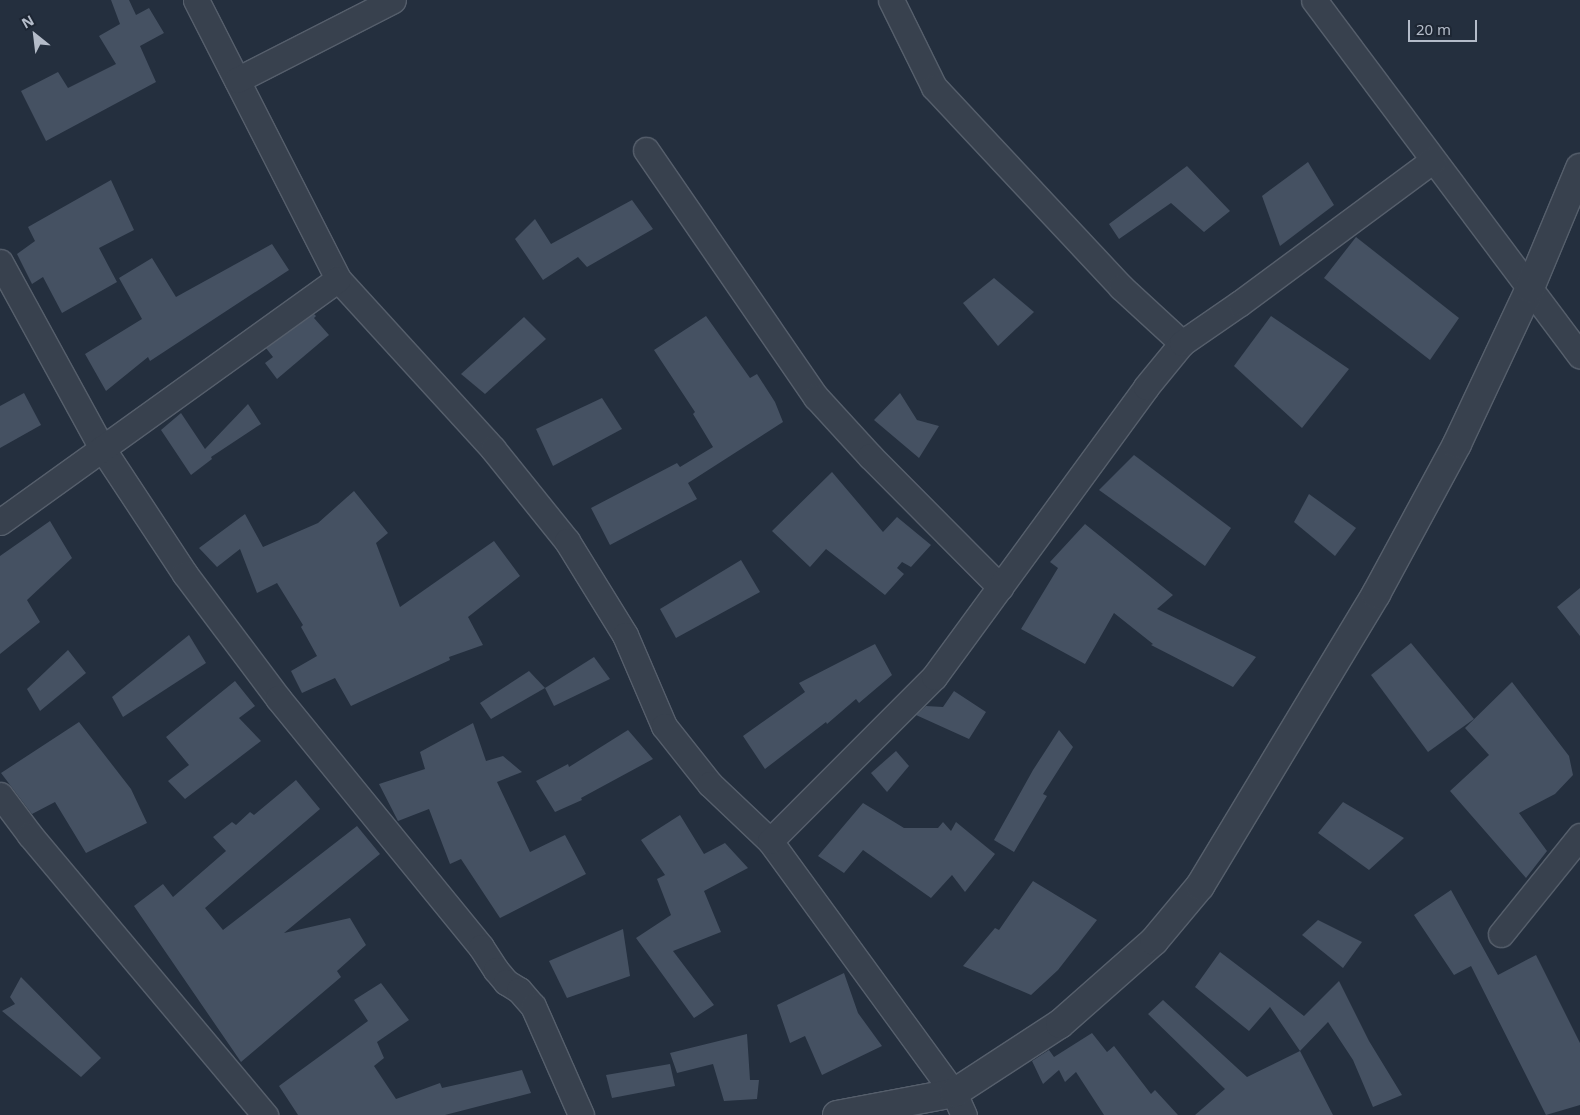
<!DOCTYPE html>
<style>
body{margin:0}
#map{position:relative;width:1580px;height:1115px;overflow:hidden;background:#242f3e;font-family:"Noto Sans",sans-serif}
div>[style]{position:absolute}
.building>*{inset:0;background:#455162}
.roads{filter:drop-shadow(1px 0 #565f6c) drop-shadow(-1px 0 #565f6c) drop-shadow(0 1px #565f6c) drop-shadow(0 -1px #565f6c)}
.minor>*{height:25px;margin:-12.5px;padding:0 12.5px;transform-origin:12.5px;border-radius:12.5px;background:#38414e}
.tertiary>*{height:28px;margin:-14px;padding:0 14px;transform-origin:14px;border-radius:14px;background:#38414e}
span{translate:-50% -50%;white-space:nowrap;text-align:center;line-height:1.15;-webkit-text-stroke:4px #1d2633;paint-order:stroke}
.north{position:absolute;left:10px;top:10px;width:50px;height:50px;-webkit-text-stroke:4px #1d2633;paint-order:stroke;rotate:331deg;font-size:14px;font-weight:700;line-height:20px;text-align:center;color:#b4bcc9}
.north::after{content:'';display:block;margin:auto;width:18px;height:22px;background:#b4bcc9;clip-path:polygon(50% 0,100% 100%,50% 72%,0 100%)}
.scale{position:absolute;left:1408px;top:20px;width:69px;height:22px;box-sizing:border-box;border:2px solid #b4bcc9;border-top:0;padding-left:6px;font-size:15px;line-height:18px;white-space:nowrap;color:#b4bcc9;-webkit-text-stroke:4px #1d2633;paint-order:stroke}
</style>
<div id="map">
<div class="building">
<i style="clip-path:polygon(111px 0,129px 0,136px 15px,149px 8px,164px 33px,140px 46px,156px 82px,46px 141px,21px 91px,58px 72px,68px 88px,116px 64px,99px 36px,120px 24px)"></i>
<i style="clip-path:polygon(1308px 162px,1334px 205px,1280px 246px,1262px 196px)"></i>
<i style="clip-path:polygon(1187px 166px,1230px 211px,1204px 232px,1171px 203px,1119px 239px,1109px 224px)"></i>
<i style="clip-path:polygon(111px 180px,134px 230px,99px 248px,117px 282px,62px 313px,43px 277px,32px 284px,17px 254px,35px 241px,28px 227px)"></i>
<i style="clip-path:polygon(632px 200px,653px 229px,587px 267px,578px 257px,543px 280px,515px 239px,535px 219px,551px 244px)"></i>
<i style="clip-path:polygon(1356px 237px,1459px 318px,1430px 360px,1324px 278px)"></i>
<i style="clip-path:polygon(272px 244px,289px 270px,150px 361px,148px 357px,106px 391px,85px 354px,142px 319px,119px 278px,152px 258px,176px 297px)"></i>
<i style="clip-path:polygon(994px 278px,1034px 312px,998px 346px,963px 303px)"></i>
<i style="clip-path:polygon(314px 314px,316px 316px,314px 318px,329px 335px,277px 379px,265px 363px,273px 357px,266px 348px)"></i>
<i style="clip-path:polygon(706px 316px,750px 378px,757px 374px,775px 402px,783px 422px,688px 483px,697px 499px,610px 545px,591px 508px,677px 463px,680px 467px,713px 447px,693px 414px,695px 412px,654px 350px)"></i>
<i style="clip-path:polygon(1271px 316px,1349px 369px,1302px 428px,1234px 366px)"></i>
<i style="clip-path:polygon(524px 317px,546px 339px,485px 394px,461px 374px)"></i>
<i style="clip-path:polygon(24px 393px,41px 425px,0 448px,0 406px)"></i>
<i style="clip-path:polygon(900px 393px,917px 420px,939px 426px,919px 458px,874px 420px)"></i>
<i style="clip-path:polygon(602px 398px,622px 429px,553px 466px,536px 429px)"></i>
<i style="clip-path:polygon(248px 404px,261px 424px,211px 457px,212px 459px,191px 475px,161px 430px,181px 413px,205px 449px)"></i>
<i style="clip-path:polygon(1134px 455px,1231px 528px,1205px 566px,1099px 490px)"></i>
<i style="clip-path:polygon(832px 472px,883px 532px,897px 517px,931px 545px,911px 567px,902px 562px,897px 568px,904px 574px,885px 595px,826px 549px,810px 567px,772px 531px)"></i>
<i style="clip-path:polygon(354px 491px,388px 533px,376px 543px,400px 607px,494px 541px,520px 576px,468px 617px,483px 645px,449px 657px,450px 660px,351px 706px,335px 678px,302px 693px,291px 671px,317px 656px,301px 627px,303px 625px,277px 583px,257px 593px,240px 549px,217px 567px,199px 548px,245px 514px,263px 547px,318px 523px)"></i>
<i style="clip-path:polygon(1309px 494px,1356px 528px,1335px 556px,1294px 522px)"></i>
<i style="clip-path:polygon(50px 521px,72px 558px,27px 600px,40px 622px,0 654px,0 556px)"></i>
<i style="clip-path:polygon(1085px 524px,1173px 595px,1157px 609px,1256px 657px,1233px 687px,1151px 645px,1153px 644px,1114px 613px,1085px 664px,1021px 629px,1058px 568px,1050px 562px)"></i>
<i style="clip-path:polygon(741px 560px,760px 592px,676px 638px,660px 609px)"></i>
<i style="clip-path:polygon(1580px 588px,1580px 636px,1557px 607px)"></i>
<i style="clip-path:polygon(189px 635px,206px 663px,123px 717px,112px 697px)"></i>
<i style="clip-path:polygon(1411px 643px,1474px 719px,1428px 752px,1371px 675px)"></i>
<i style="clip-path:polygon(875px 644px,892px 675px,859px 703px,856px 699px,827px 724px,826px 722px,765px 769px,743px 736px,805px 692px,799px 683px)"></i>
<i style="clip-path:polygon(68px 650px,86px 673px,40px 711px,27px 689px)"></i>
<i style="clip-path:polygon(594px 657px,610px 679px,554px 706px,545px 688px)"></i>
<i style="clip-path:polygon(529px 671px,545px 688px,491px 719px,480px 703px)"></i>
<i style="clip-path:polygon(235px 681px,255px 706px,239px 718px,261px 741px,185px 799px,168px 781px,189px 765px,166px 737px)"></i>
<i style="clip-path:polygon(1512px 682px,1569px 756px,1573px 775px,1555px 794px,1519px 813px,1547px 851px,1526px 878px,1450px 791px,1489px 755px,1465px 728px)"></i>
<i style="clip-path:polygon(954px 691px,986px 712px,969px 739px,916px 715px,926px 706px,943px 707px)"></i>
<i style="clip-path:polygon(79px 722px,131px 789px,147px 823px,86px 853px,55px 802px,32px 814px,1px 773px)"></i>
<i style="clip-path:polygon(473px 723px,486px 761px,503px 756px,522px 772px,497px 782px,530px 852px,565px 835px,586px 874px,500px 918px,461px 859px,450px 864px,429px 809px,398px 821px,379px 784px,425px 769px,420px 752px)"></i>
<i style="clip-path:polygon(628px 730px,653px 759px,581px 798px,582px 800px,555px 812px,536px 781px,568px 764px,569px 767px)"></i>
<i style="clip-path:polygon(1059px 730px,1073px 747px,1043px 794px,1047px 796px,1014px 852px,994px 840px,1033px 770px)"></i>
<i style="clip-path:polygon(896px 751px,909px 766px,887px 792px,871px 773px)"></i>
<i style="clip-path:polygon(296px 780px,320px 809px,205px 908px,223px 930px,357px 826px,380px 854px,284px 933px,350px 918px,366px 945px,337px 971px,341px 977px,241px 1062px,134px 906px,163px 884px,173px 897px,226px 851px,213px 837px,232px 822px,236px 825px,250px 812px,254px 815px)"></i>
<i style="clip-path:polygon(1343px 802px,1404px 838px,1369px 870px,1318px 833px)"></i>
<i style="clip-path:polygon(863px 803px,904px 828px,938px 828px,943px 822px,951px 831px,956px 822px,995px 854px,965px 892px,952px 875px,931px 898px,863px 850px,844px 873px,818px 856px)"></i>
<i style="clip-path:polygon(680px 815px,704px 854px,725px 843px,748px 868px,704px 891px,721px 932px,673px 951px,714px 1005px,694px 1018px,636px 938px,671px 915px,657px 879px,665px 875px,641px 840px)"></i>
<i style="clip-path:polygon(1033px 881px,1097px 920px,1058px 970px,1031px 995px,963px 966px,995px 928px,999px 930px)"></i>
<i style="clip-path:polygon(1451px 890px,1498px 975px,1536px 955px,1580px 1043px,1580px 1105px,1546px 1115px,1471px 966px,1454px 975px,1414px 915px)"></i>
<i style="clip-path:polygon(1318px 920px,1362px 942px,1343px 968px,1302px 935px)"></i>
<i style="clip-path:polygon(623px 929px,630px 976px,567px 998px,549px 961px)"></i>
<i style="clip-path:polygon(1220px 952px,1304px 1016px,1339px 981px,1369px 1041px,1402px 1095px,1373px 1107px,1353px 1060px,1328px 1022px,1300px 1051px,1270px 1007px,1249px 1031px,1195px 987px)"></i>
<i style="clip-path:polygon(844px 973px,858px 1013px,882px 1046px,822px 1075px,805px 1036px,790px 1043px,777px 1005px)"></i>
<i style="clip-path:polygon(21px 977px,101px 1058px,81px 1077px,2px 1011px,15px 1004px,10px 997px)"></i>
<i style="clip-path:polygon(381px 983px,409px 1020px,377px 1042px,384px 1058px,374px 1066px,396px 1099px,440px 1083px,442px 1088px,522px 1070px,531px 1093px,445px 1115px,298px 1115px,279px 1086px,368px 1021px,354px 1000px)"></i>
<i style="clip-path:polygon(1163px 1000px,1247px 1077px,1300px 1051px,1333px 1115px,1195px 1115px,1225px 1089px,1148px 1014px)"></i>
<i style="clip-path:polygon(1092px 1033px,1107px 1052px,1114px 1046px,1151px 1094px,1155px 1090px,1178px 1115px,1104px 1115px,1076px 1072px,1065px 1082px,1059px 1070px,1043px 1084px,1032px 1061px,1049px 1050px,1054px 1057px)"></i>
<i style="clip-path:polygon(747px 1034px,750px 1080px,759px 1080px,757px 1099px,724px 1101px,713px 1064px,677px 1073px,670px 1053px)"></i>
<i style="clip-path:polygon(670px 1064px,675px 1086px,612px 1098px,606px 1075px)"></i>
</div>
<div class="roads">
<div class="minor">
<i style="left:196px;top:0;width:313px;rotate:63deg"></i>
<i style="left:338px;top:279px;width:230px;rotate:47.6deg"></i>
<i style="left:493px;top:449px;width:118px;rotate:51.2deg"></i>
<i style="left:567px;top:541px;width:110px;rotate:58.3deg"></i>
<i style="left:625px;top:635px;width:99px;rotate:66.8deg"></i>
<i style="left:664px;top:726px;width:74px;rotate:51.6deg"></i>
<i style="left:710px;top:784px;width:83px;rotate:43.5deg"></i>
<i style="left:770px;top:841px;width:312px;rotate:53.9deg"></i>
<i style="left:954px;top:1093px;width:24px;rotate:66deg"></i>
<i style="left:891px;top:0;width:97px;rotate:63.7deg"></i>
<i style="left:934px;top:87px;width:274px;rotate:46.9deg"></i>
<i style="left:1121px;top:287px;width:83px;rotate:42.6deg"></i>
<i style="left:1314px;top:0;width:444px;rotate:53.2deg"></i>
<i style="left:237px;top:80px;width:175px;rotate:-27.1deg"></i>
<i style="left:646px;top:150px;width:300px;rotate:55.5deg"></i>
<i style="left:816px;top:397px;width:80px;rotate:47.5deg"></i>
<i style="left:870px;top:456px;width:185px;rotate:45.2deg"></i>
<i style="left:0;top:262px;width:212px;rotate:61.3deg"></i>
<i style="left:102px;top:448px;width:151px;rotate:56.6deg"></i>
<i style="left:185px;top:574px;width:155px;rotate:53.1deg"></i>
<i style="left:278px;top:698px;width:321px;rotate:50.8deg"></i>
<i style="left:481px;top:947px;width:27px;rotate:57deg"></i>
<i style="left:496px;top:970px;width:16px;rotate:50deg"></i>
<i style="left:506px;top:982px;width:15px;rotate:32deg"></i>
<i style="left:519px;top:990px;width:21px;rotate:49deg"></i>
<i style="left:533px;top:1006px;width:119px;rotate:66.2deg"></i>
<i style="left:0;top:522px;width:416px;rotate:-35.7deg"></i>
<i style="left:0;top:795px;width:50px;rotate:53.1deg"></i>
<i style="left:30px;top:835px;width:366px;rotate:50deg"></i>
<i style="left:770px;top:841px;width:232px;rotate:-45deg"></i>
<i style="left:934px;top:677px;width:359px;rotate:-53.8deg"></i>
<i style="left:1146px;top:387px;width:57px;rotate:-50.7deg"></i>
<i style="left:1182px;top:343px;width:70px;rotate:-34.6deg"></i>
<i style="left:1240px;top:303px;width:240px;rotate:-36.5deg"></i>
<i style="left:1501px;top:934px;width:126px;rotate:-51.1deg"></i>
</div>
<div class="tertiary">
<i style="left:837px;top:1115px;width:119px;rotate:-10.6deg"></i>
<i style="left:954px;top:1093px;width:126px;rotate:-33.1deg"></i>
<i style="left:1060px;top:1024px;width:125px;rotate:-41.4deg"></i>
<i style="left:1154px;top:941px;width:72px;rotate:-50.1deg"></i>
<i style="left:1200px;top:886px;width:341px;rotate:-58.9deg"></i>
<i style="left:1376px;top:594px;width:170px;rotate:-61.6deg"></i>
<i style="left:1457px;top:444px;width:172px;rotate:-64.9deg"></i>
<i style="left:1530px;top:288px;width:130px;rotate:-67.4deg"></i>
</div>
</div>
<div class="north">N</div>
<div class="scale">20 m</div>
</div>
